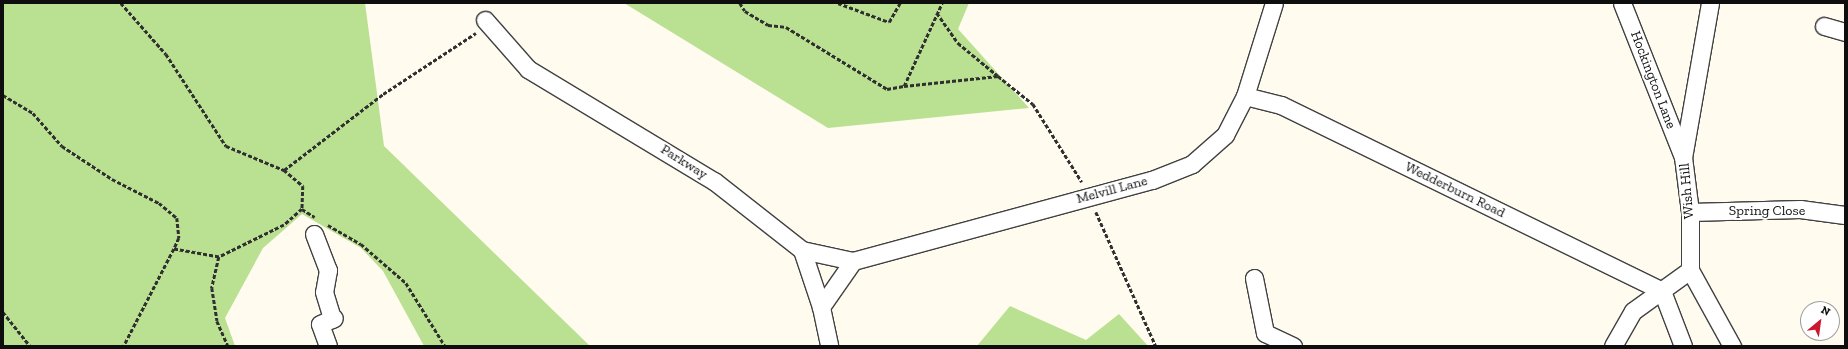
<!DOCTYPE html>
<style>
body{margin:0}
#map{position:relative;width:1848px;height:349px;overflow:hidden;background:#fffbef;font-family:"Zilla Slab",serif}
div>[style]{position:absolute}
.forest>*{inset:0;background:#bae092}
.path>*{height:2.5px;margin-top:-1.25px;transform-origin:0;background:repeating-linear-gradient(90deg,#303030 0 4px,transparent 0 6px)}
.roads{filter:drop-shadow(1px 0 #414141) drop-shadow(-1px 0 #414141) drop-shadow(0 1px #414141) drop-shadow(0 -1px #414141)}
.minor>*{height:17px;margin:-8.5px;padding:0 8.5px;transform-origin:8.5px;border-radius:8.5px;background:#fff}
span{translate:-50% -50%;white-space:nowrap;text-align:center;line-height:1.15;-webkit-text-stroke:4px #fff;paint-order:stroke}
.street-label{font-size:14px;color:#0e0e0e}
.frame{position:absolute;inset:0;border:4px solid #0e0e0e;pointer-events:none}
.north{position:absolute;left:1800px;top:301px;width:40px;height:40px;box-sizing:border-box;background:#fff;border:1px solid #9f9f9f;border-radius:50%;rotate:29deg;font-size:11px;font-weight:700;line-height:16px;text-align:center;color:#0e0e0e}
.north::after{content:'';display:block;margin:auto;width:14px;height:18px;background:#cb182e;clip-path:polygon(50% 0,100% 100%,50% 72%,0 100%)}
</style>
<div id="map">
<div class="forest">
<i style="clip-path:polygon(3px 3px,365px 3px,384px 146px,590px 346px,424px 346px,383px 271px,361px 248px,302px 214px,263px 248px,225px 318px,235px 346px,3px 346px)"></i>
<i style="clip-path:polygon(624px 3px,969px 3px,958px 29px,1029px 108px,828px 128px)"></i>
<i style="clip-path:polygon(1010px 306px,1086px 340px,1119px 314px,1148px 346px,977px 346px)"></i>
</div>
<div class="path">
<i style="left:121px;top:3px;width:68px;rotate:48.6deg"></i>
<i style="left:166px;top:54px;width:110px;rotate:56.9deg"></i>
<i style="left:226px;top:146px;width:63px;rotate:22.5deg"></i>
<i style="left:284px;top:170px;width:25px;rotate:40deg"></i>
<i style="left:303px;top:186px;width:23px;rotate:92deg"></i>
<i style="left:302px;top:209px;width:24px;rotate:138deg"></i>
<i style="left:284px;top:225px;width:72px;rotate:153.8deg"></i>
<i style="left:219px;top:257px;width:46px;rotate:-169.9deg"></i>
<i style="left:174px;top:249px;width:109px;rotate:117.3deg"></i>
<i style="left:740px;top:3px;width:9px;rotate:58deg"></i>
<i style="left:745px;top:11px;width:27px;rotate:31deg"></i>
<i style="left:768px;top:25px;width:18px;rotate:6deg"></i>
<i style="left:786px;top:27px;width:119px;rotate:31.5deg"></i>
<i style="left:887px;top:89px;width:17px;rotate:-10deg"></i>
<i style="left:904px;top:86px;width:91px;rotate:-65.4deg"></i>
<i style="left:838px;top:3px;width:54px;rotate:20.4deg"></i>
<i style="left:889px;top:22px;width:22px;rotate:-60deg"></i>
<i style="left:937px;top:13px;width:37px;rotate:55deg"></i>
<i style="left:958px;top:43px;width:52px;rotate:39.5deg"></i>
<i style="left:904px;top:86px;width:95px;rotate:-6.1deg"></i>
<i style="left:998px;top:76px;width:45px;rotate:38.7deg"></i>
<i style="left:1033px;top:104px;width:92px;rotate:57.9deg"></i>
<i style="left:3px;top:95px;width:35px;rotate:31deg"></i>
<i style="left:33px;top:113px;width:44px;rotate:48.7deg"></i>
<i style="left:62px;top:146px;width:60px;rotate:33.4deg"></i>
<i style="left:112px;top:179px;width:53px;rotate:27.1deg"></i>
<i style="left:159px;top:203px;width:23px;rotate:40deg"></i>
<i style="left:177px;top:218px;width:20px;rotate:84deg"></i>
<i style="left:179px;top:238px;width:12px;rotate:114deg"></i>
<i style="left:284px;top:170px;width:125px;rotate:-37.5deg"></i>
<i style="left:383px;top:94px;width:111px;rotate:-33.3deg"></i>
<i style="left:302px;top:209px;width:15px;rotate:32deg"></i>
<i style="left:1096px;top:212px;width:147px;rotate:65.9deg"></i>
<i style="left:328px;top:225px;width:38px;rotate:30deg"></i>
<i style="left:361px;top:244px;width:60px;rotate:40.9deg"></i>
<i style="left:406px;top:283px;width:74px;rotate:58.2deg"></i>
<i style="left:219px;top:257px;width:32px;rotate:103deg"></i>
<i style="left:212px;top:288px;width:33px;rotate:81deg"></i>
<i style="left:217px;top:321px;width:27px;rotate:66deg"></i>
<i style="left:3px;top:312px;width:43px;rotate:51.5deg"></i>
</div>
<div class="roads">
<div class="minor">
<i style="left:1622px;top:3px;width:166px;rotate:68.4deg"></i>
<i style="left:1710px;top:3px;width:156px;rotate:99.9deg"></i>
<i style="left:1683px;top:157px;width:55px;rotate:82.7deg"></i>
<i style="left:1690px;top:212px;width:58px;rotate:90deg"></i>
<i style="left:1690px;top:270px;width:87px;rotate:61.1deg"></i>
<i style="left:485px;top:20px;width:65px;rotate:48.7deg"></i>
<i style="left:528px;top:69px;width:217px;rotate:31.1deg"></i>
<i style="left:714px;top:181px;width:112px;rotate:38.1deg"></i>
<i style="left:802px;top:250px;width:60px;rotate:71.6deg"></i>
<i style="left:821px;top:307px;width:40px;rotate:78deg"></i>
<i style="left:1824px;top:26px;width:22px;rotate:16deg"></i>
<i style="left:1245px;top:96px;width:37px;rotate:14deg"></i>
<i style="left:1281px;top:105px;width:424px;rotate:26deg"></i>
<i style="left:1662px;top:291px;width:59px;rotate:69.1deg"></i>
<i style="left:1690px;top:212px;width:110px;rotate:-1.6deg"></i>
<i style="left:1800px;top:209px;width:45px;rotate:7.6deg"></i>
<i style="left:314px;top:234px;width:39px;rotate:69deg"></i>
<i style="left:328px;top:270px;width:22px;rotate:100deg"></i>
<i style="left:324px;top:292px;width:28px;rotate:73deg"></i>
<i style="left:802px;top:250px;width:52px;rotate:12.2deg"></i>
<i style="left:853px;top:261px;width:310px;rotate:-15.2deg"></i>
<i style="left:1152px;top:180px;width:43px;rotate:-21.8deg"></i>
<i style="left:1192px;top:164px;width:44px;rotate:-41.3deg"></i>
<i style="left:1225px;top:135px;width:44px;rotate:-62.9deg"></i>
<i style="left:1245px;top:96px;width:97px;rotate:-72.7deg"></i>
<i style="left:1254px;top:278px;width:56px;rotate:78.7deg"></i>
<i style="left:1265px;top:333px;width:31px;rotate:25deg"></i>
<i style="left:821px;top:307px;width:56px;rotate:-55.2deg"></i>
<i style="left:328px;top:346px;width:23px;rotate:-110deg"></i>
<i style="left:320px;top:324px;width:15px;rotate:-23deg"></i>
<i style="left:1613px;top:346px;width:40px;rotate:-60.3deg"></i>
<i style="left:1633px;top:311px;width:70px;rotate:-35.7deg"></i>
</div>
</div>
<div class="street-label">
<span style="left:1653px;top:80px;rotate:69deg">Hockington Lane</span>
<span style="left:684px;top:162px;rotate:32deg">Parkway</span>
<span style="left:1112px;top:190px;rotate:-15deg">Melvill Lane</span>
<span style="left:1455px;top:190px;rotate:26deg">Wedderburn Road</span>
<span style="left:1687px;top:191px;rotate:-95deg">Wish Hill</span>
<span style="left:1767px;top:211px">Spring Close</span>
</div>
<div class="frame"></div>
<div class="north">N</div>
</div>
